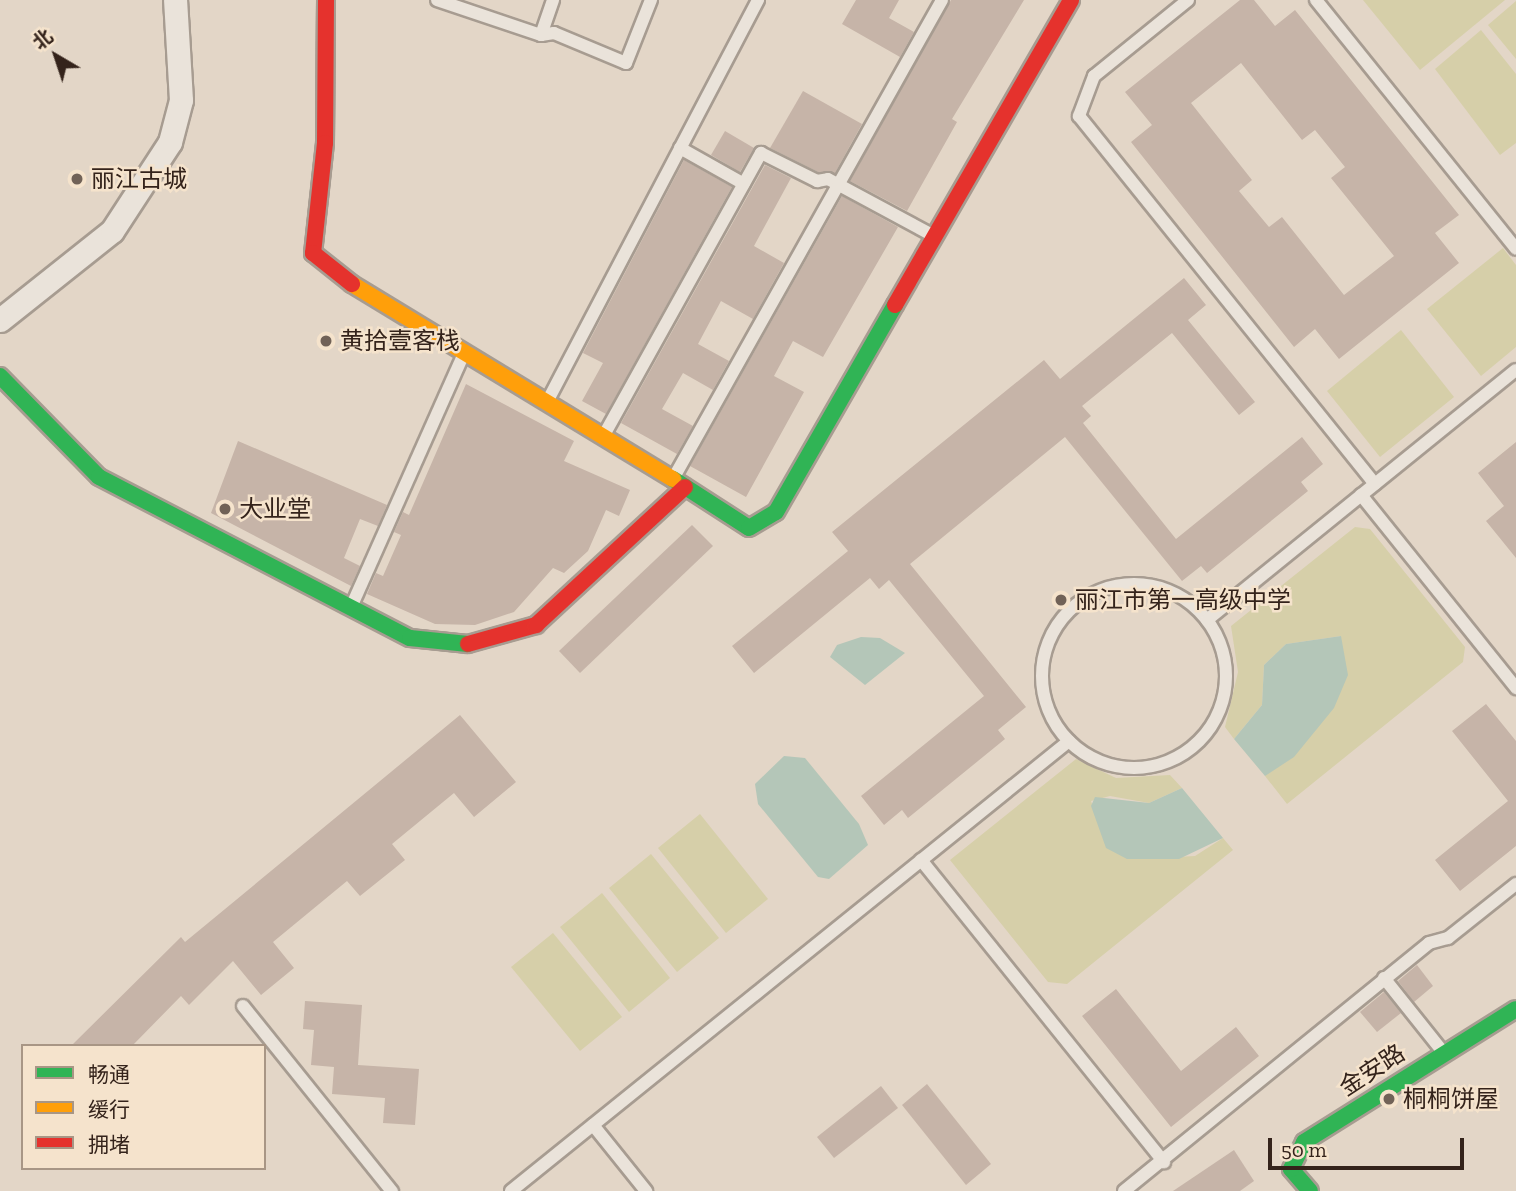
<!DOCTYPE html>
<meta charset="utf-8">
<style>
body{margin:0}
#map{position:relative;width:1516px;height:1191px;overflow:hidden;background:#e3d6c7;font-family:"Zilla Slab","Noto Sans SC",serif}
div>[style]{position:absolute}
.green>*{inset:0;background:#d6cfa9}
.water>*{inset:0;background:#b4c6b8}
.building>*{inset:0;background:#c6b4a8}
.roads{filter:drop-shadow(2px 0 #a79c91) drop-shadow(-2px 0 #a79c91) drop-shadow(0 2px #a79c91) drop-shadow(0 -2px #a79c91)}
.lane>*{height:12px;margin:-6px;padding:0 6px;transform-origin:6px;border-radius:6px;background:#eae3da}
.lane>.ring{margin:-6px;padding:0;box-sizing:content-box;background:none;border:12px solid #eae3da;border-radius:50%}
.street>*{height:23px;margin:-11.5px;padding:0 11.5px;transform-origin:11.5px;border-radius:11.5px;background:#eae3da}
.fast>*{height:16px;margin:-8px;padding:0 8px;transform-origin:8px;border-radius:8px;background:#30b455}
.slow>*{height:16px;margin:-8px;padding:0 8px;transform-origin:8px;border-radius:8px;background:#ff9f0a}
.jam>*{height:16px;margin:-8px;padding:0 8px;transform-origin:8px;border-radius:8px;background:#e5322d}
.dots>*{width:19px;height:19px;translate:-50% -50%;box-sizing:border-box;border:4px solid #f5e3cc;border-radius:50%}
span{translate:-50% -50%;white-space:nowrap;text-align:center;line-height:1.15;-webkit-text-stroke:5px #f5e3cc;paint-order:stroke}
.poi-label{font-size:24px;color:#34231b}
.left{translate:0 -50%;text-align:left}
.street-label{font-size:24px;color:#34231b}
.legend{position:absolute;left:21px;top:1044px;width:245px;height:126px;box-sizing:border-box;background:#f5e3cc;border:2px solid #a89685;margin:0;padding:9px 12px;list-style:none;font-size:21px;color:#34231b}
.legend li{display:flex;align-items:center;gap:14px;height:35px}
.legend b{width:35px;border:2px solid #a89685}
.north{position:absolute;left:21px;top:21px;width:70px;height:70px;-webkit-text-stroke:5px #f5e3cc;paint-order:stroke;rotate:321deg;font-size:19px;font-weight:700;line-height:28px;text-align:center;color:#34231b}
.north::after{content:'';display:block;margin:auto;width:24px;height:32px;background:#34231b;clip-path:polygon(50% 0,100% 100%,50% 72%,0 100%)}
.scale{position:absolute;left:1268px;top:1138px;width:196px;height:32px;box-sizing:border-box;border:4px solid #34231b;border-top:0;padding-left:9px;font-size:21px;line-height:24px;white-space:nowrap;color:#34231b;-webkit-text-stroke:5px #f5e3cc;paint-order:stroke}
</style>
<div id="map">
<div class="green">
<i style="clip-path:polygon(1363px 0,1505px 0,1420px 70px)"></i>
<i style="clip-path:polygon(1516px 1px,1516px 59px,1488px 25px)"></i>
<i style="clip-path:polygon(1481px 30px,1516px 74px,1516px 143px,1500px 155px,1435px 69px)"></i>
<i style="clip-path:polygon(1503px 248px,1516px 265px,1516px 347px,1481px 376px,1427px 309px)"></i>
<i style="clip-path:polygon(1401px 330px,1454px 397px,1380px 457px,1327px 391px)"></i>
<i style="clip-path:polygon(1355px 527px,1370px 529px,1465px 647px,1463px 662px,1287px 804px,1265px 776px,1341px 636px,1286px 644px,1264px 665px,1262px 705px,1234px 739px,1225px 727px,1238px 672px,1231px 626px)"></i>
<i style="clip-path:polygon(1076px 759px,1116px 778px,1170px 775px,1182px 788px,1149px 803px,1110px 796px,1091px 801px,1101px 829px,1158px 858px,1195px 856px,1223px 838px,1233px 850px,1067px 984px,1048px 982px,950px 860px)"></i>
<i style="clip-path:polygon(700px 814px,768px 899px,726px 933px,658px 848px)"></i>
<i style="clip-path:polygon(651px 854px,719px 938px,677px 972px,609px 888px)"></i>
<i style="clip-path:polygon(602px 893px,670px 978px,629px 1012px,560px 927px)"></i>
<i style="clip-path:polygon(553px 933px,622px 1017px,580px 1051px,511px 967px)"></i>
</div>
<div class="water">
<i style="clip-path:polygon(1341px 636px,1348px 675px,1334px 708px,1294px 757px,1265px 776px,1234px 739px,1262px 705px,1264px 665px,1286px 644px)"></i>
<i style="clip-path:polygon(861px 637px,880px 638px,905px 653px,865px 685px,830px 657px,837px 645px)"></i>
<i style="clip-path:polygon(784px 756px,805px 758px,859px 824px,868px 845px,829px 879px,818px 877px,758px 804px,755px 784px)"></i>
<i style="clip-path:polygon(1182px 788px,1223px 838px,1179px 859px,1127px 859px,1106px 848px,1091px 806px,1095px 797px,1149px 803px)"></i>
</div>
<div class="building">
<i style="clip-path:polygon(856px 0,899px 0,889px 18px,914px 32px,900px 57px,842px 24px)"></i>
<i style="clip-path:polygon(951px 0,1024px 0,952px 119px,957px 122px,907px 211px,850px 181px)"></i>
<i style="clip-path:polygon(evenodd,1240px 0,1254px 0,1275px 26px,1295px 10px,1459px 215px,1435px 233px,1459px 263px,1339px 359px,1315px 329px,1294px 347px,1131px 142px,1152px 125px,1125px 92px,1240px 0,1241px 63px,1302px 140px,1315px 130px,1345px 167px,1331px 178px,1394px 256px,1344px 295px,1282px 217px,1269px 227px,1239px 191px,1252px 180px,1191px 103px,1241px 63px)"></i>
<i style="clip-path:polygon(803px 91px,862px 124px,835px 173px,818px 172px,770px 148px)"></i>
<i style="clip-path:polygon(725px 131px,754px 148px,740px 172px,711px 155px)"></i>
<i style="clip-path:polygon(684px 160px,732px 187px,606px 414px,582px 401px,603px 363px,583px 353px)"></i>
<i style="clip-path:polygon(765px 165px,791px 178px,754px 246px,784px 263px,753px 319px,721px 301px,698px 344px,729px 361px,713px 390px,683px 373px,662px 409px,693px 426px,677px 454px,621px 423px)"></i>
<i style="clip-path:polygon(842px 196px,898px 227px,823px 357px,793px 341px,774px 376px,804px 392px,746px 497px,690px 466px)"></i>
<i style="clip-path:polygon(1184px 278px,1206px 305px,1188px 320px,1255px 402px,1239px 415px,1172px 333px,1082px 406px,1091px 416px,1083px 423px,1176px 539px,1302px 437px,1323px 464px,1301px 482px,1308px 491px,1207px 573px,1201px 566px,1182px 581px,1065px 437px,910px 564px,1026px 707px,998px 730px,1005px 739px,908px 818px,902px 810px,884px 825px,861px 796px,984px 696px,889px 580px,879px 589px,870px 578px,754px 673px,732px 646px,848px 551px,832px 532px,1044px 360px,1060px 379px)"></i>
<i style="clip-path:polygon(466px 384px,574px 441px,564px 461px,630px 490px,619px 516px,606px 510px,588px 551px,564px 573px,553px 568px,514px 612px,475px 625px,435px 624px,367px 594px,376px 573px,383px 576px,401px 535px,394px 532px,403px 512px,409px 515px)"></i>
<i style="clip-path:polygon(238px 441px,387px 505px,378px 526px,360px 519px,344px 558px,360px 566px,351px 586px,211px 513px)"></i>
<i style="clip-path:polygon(1516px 442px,1516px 558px,1486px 521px,1504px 506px,1478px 473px)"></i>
<i style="clip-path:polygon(692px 525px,713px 546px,580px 673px,559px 651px)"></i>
<i style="clip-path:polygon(1486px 704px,1516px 741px,1516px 846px,1460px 891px,1435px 860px,1508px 801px,1452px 731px)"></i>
<i style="clip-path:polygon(460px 715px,516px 782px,474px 817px,454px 793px,392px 844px,405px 860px,360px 896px,347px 881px,273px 942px,294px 968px,261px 995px,233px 961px,189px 1005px,181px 996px,132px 1046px,71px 1046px,181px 937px,185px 942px)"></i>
<i style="clip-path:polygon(1417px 965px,1433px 986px,1414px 1002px,1398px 981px)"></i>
<i style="clip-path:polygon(1116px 989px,1181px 1071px,1236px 1027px,1259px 1056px,1171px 1127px,1082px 1016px)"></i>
<i style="clip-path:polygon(1384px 992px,1401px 1013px,1377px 1032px,1360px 1012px)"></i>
<i style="clip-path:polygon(305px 1001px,362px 1005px,358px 1065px,419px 1069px,415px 1125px,383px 1123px,385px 1098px,332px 1094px,334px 1067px,311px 1065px,314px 1030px,303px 1029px)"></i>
<i style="clip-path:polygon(927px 1084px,991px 1164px,966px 1185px,902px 1105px)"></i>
<i style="clip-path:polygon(881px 1086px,898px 1108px,834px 1158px,817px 1137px)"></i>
<i style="clip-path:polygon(1234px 1150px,1254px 1181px,1240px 1191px,1173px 1191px)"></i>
</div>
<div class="roads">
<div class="lane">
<i style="left:437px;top:0;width:110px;rotate:18.6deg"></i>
<i style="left:541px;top:35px;width:13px;rotate:-9deg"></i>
<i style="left:554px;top:33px;width:78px;rotate:22.6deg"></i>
<i style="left:626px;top:63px;width:68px;rotate:-68.4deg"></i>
<i style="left:1188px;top:0;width:121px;rotate:141deg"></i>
<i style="left:1094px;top:76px;width:43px;rotate:110.6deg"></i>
<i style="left:1079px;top:116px;width:472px;rotate:51.2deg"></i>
<i style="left:1316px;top:0;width:319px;rotate:51.2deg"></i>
<i style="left:541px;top:35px;width:37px;rotate:-71deg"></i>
<i style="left:680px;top:148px;width:73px;rotate:29.4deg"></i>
<i style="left:547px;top:402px;width:454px;rotate:-62.3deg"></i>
<i style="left:604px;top:435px;width:323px;rotate:-60.9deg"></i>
<i style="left:761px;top:153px;width:63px;rotate:26.6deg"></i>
<i style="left:817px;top:181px;width:11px;rotate:-10deg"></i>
<i style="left:828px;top:179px;width:120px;rotate:28.3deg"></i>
<i style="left:673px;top:479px;width:549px;rotate:-60.68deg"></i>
<i style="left:1361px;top:495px;width:248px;rotate:51.2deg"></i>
<i class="ring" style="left:1042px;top:584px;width:172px;height:172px"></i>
<i style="left:352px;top:605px;width:273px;rotate:-66deg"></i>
<i style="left:1207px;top:620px;width:397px;rotate:-39deg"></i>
<i style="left:921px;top:860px;width:388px;rotate:51.2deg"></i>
<i style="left:1384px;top:978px;width:95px;rotate:51.4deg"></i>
<i style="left:243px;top:1006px;width:238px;rotate:51.2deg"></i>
<i style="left:593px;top:1125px;width:85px;rotate:51.2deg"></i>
<i style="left:511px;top:1191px;width:717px;rotate:-38.88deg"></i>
<i style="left:1124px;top:1191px;width:393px;rotate:-39.1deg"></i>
<i style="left:1429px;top:943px;width:20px;rotate:-15deg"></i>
<i style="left:1448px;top:938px;width:87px;rotate:-38.5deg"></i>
</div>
<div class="street">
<i style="left:0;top:320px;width:143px;rotate:-38.5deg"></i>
<i style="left:112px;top:231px;width:106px;rotate:-56.9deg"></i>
<i style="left:170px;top:142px;width:43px;rotate:-75.3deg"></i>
<i style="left:181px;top:100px;width:100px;rotate:-93.4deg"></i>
</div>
<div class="fast">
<i style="left:0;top:376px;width:141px;rotate:45.6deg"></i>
<i style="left:99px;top:477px;width:350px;rotate:27.4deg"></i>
<i style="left:410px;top:638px;width:58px;rotate:5.9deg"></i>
<i style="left:673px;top:479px;width:90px;rotate:32.8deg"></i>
<i style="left:749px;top:528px;width:31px;rotate:-31deg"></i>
<i style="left:776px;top:512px;width:239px;rotate:-60.1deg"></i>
<i style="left:1310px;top:1191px;width:29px;rotate:-131deg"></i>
<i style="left:1291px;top:1169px;width:30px;rotate:-64deg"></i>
<i style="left:1304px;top:1142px;width:250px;rotate:-32.1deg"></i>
</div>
<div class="slow">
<i style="left:352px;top:284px;width:376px;rotate:31.3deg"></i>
</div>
<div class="jam">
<i style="left:326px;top:0;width:143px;rotate:90.4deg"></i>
<i style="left:325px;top:143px;width:111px;rotate:96.2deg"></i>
<i style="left:313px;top:253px;width:50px;rotate:38.5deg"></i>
<i style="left:895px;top:305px;width:352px;rotate:-60deg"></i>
<i style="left:468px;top:644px;width:71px;rotate:-15.6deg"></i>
<i style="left:536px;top:625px;width:203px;rotate:-42.8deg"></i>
</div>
</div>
<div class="dots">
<i style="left:77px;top:179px;background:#716257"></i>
<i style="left:326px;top:341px;background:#716257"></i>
<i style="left:225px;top:509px;background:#716257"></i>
<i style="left:1061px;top:600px;background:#716257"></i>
<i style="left:1389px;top:1099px;background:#716257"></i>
</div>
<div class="poi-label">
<span class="left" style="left:91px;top:179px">丽江古城</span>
<span class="left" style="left:340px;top:341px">黄拾壹客栈</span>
<span class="left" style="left:239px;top:509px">大业堂</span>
<span class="left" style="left:1075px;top:600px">丽江市第一高级中学</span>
<span class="left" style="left:1403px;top:1099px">桐桐饼屋</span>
</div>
<div class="street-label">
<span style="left:1372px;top:1070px;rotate:-33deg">金安路</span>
</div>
<ul class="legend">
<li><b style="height:9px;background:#30b455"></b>畅通</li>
<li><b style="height:9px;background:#ff9f0a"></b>缓行</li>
<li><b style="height:9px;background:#e5322d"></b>拥堵</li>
</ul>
<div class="north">北</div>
<div class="scale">50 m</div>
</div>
